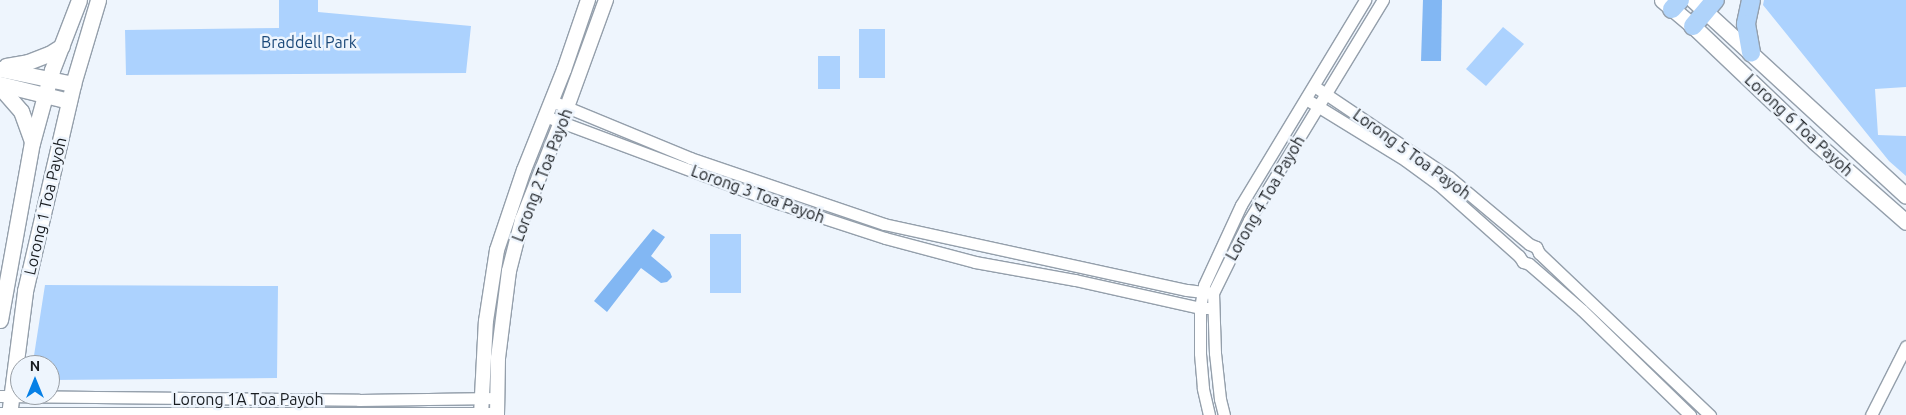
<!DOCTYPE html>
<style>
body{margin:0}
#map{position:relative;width:1906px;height:415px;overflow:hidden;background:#eef5fd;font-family:Ubuntu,sans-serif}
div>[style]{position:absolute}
.green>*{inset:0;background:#acd2fe}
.water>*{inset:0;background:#82b7f3}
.roads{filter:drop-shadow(1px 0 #949fab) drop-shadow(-1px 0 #949fab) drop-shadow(0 1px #949fab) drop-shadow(0 -1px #949fab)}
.minor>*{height:11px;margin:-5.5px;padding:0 5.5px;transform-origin:5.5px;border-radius:5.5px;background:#fff}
.tertiary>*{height:14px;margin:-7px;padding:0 7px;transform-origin:7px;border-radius:7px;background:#fff}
.secondary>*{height:15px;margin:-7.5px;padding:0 7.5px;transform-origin:7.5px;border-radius:7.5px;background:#fff}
.primary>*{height:18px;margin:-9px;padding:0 9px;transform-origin:9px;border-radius:9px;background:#afd3fa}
span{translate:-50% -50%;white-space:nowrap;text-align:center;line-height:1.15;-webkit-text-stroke:5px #eef5fd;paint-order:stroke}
.park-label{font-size:16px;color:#1a4878}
.street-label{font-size:16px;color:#181c20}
.north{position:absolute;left:10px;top:355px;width:50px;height:50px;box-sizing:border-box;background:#eef5fd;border:1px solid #989ea5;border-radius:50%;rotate:0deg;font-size:14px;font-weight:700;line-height:20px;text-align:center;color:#181c20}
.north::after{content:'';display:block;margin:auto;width:18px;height:22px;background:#0680e6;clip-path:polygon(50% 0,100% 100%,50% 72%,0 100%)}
</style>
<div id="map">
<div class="green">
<i style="clip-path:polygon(279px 0,318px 0,318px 12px,471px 26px,466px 73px,126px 75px,125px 30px,279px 28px)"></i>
<i style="clip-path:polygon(1764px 0,1906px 0,1906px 87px,1875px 89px,1878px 135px,1906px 136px,1906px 176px,1889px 161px,1763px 5px)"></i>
<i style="clip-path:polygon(1503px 27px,1524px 44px,1486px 86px,1466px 69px)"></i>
<i style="clip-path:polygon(859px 29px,885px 29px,885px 78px,859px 78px)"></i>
<i style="clip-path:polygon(818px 56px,840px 56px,840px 89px,818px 89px)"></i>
<i style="clip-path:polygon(710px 234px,741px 234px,741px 293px,710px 293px)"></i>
<i style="clip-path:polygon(45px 285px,278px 286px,277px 378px,50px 380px,50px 365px,36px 365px,33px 362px)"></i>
</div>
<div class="water">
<i style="clip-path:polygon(1423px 0,1442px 0,1441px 61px,1421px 61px)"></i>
<i style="clip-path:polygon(653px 229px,665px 237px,651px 256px,670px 272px,672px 277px,667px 282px,661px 283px,641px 268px,607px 312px,594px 301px)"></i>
</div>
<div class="roads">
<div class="minor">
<i style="left:1314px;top:86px;width:163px;rotate:34deg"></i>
<i style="left:1449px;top:177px;width:104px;rotate:39.9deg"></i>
<i style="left:1529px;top:244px;width:8px;rotate:23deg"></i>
<i style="left:1536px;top:247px;width:7px;rotate:63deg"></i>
<i style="left:1539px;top:253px;width:236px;rotate:43.5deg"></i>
<i style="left:1306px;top:99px;width:116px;rotate:31.6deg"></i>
<i style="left:1405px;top:160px;width:42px;rotate:36.3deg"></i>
<i style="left:1439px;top:185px;width:107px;rotate:41.6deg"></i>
<i style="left:1519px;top:256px;width:7px;rotate:56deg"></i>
<i style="left:1523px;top:262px;width:6px;rotate:18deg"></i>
<i style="left:1529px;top:264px;width:70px;rotate:41deg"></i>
<i style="left:1582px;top:310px;width:151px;rotate:44.2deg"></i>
<i style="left:552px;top:101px;width:149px;rotate:22.4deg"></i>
<i style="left:690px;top:158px;width:205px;rotate:18.8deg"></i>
<i style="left:884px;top:224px;width:310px;rotate:12.3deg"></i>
<i style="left:1187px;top:290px;width:26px;rotate:7deg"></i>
<i style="left:545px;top:116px;width:249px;rotate:20.5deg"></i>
<i style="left:778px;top:203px;width:113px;rotate:18.1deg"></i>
<i style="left:885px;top:238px;width:93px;rotate:14.9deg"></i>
<i style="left:975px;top:262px;width:102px;rotate:10.2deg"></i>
<i style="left:1075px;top:280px;width:128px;rotate:12.6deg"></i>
<i style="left:1200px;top:308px;width:12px"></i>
<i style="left:0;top:396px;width:359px;rotate:0.6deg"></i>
<i style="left:359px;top:400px;width:138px;rotate:-0.8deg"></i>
<i style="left:0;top:413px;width:497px"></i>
<i style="left:1209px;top:415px;width:28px;rotate:-103deg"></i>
<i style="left:1203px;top:388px;width:35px;rotate:-95deg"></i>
<i style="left:1200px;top:353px;width:45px;rotate:-90deg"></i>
<i style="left:1200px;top:308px;width:23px;rotate:-80deg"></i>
<i style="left:1204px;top:285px;width:88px;rotate:-65.2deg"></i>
<i style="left:1241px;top:205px;width:240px;rotate:-58.8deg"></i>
<i style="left:1224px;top:415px;width:16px;rotate:-104deg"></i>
<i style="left:1220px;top:399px;width:46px;rotate:-96.2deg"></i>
<i style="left:1215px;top:353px;width:60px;rotate:-91.9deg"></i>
<i style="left:1213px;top:293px;width:81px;rotate:-63.7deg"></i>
<i style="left:1249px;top:220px;width:258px;rotate:-58.7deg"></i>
<i style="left:1871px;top:415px;width:77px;rotate:-63.1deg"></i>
</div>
<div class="tertiary">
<i style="left:481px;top:415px;width:94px;rotate:-87deg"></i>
<i style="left:486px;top:321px;width:72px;rotate:-81.2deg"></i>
<i style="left:497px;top:250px;width:84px;rotate:-71.4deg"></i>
<i style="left:524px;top:170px;width:108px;rotate:-68.2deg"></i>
<i style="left:564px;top:70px;width:74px;rotate:-71.1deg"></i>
<i style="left:497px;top:415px;width:57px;rotate:-89deg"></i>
<i style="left:498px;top:358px;width:88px;rotate:-82.8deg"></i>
<i style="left:509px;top:271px;width:53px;rotate:-75.7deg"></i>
<i style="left:522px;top:220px;width:122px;rotate:-68.3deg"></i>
<i style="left:567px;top:107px;width:114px;rotate:-70deg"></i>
</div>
<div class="secondary">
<i style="left:1662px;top:0;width:40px;rotate:40deg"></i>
<i style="left:1693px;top:26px;width:168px;rotate:43.6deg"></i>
<i style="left:1815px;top:142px;width:121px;rotate:41.3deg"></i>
<i style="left:1693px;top:0;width:289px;rotate:42.6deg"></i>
<i style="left:6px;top:66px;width:22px;rotate:-10deg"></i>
<i style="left:28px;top:62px;width:22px;rotate:-21deg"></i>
<i style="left:49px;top:54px;width:15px;rotate:-32deg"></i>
<i style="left:0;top:69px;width:75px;rotate:11.6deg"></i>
<i style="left:0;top:84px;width:71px;rotate:13.8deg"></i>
<i style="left:0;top:87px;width:32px;rotate:49deg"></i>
<i style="left:21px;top:111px;width:32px;rotate:70deg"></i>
<i style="left:0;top:320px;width:180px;rotate:-79.8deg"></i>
<i style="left:32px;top:143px;width:76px;rotate:-74.7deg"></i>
<i style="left:52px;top:70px;width:75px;rotate:-68.9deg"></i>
<i style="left:9px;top:415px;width:125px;rotate:-82.6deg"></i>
<i style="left:25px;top:291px;width:212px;rotate:-76.9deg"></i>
<i style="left:73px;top:84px;width:88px;rotate:-73.4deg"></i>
</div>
<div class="primary">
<i style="left:1751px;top:0;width:25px;rotate:102deg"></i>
<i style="left:1746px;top:24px;width:29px;rotate:80deg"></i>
<i style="left:1672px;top:9px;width:12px;rotate:-48deg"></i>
<i style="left:1693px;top:26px;width:34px;rotate:-50deg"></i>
</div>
</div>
<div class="park-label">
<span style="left:309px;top:42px">Braddell Park</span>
</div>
<div class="street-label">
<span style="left:1799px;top:125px;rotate:43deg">Lorong 6 Toa Payoh</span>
<span style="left:1412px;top:154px;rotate:36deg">Lorong 5 Toa Payoh</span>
<span style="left:542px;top:175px;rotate:-69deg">Lorong 2 Toa Payoh</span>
<span style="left:758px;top:194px;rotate:20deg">Lorong 3 Toa Payoh</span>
<span style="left:1265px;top:198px;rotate:-60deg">Lorong 4 Toa Payoh</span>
<span style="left:45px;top:206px;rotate:-77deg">Lorong 1 Toa Payoh</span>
<span style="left:248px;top:399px">Lorong 1A Toa Payoh</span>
</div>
<div class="north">N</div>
</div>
